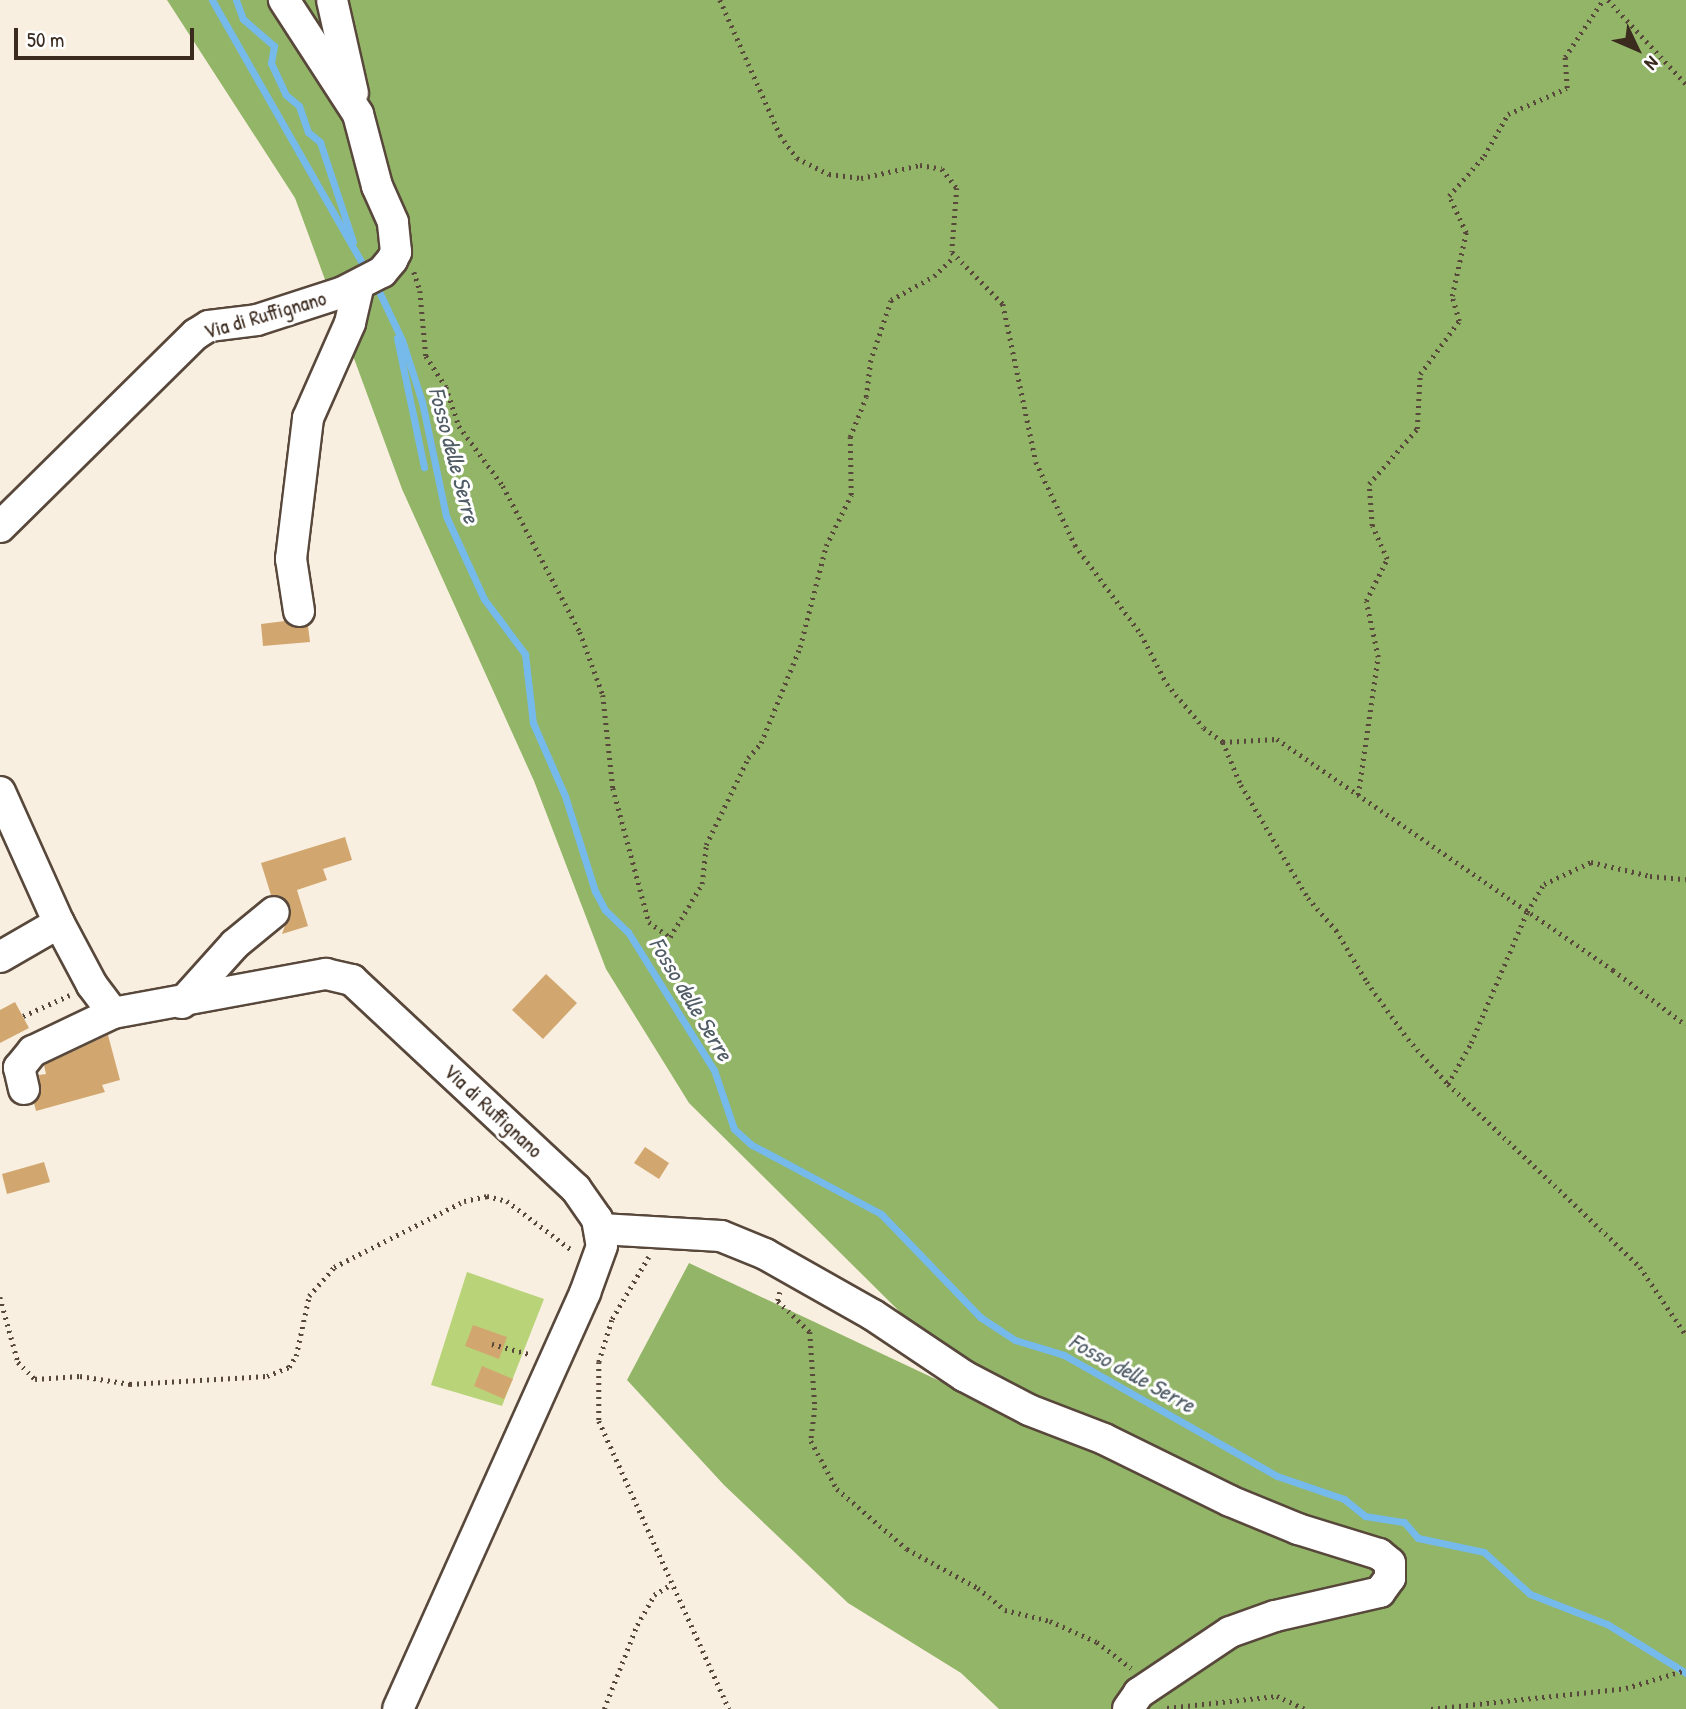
<!DOCTYPE html>
<style>
body{margin:0}
#map{position:relative;width:1686px;height:1709px;overflow:hidden;background:#f9efe0;font-family:"Patrick Hand",sans-serif}
div>[style]{position:absolute}
.green>*{inset:0;background:#b9d378}
.forest>*{inset:0;background:#92b568}
.stream>*{height:7px;margin:-3.5px;padding:0 3.5px;transform-origin:3.5px;border-radius:3.5px;background:#76baec}
.building>*{inset:0;background:#d2a76f}
.path>*{height:4.5px;margin-top:-2.25px;transform-origin:0;background:repeating-linear-gradient(90deg,#58483b 0 2px,transparent 0 7px)}
.roads{filter:drop-shadow(2px 0 #58483b) drop-shadow(-2px 0 #58483b) drop-shadow(0 2px #58483b) drop-shadow(0 -2px #58483b)}
.minor>*{height:30px;margin:-15px;padding:0 15px;transform-origin:15px;border-radius:15px;background:#fff}
span{translate:-50% -50%;white-space:nowrap;text-align:center;line-height:1.15;-webkit-text-stroke:6px #fff;paint-order:stroke}
.street-label{font-size:21px;color:#3b2a1e}
.water-label{font-size:23px;color:#505c66;font-style:italic}
.north{position:absolute;left:1602px;top:14px;width:70px;height:70px;-webkit-text-stroke:5px #fff;paint-order:stroke;rotate:134deg;font-size:19px;font-weight:700;line-height:28px;text-align:center;color:#3b2a1e}
.north::after{content:'';display:block;margin:auto;width:24px;height:32px;background:#3b2a1e;clip-path:polygon(50% 0,100% 100%,50% 72%,0 100%)}
.scale{position:absolute;left:14px;top:28px;width:180px;height:32px;box-sizing:border-box;border:4px solid #3b2a1e;border-top:0;padding-left:9px;font-size:21px;line-height:24px;white-space:nowrap;color:#3b2a1e;-webkit-text-stroke:5px #fff;paint-order:stroke}
</style>
<div id="map">
<div class="green">
<i style="clip-path:polygon(467px 1272px,544px 1299px,502px 1406px,431px 1385px)"></i>
</div>
<div class="forest">
<i style="clip-path:polygon(167px 0,1686px 0,1686px 1709px,999px 1709px,961px 1673px,848px 1603px,724px 1485px,627px 1380px,689px 1263px,997px 1408px,689px 1103px,606px 969px,534px 781px,402px 489px,295px 198px)"></i>
</div>
<div class="stream">
<i style="left:212px;top:0;width:314px;rotate:60.3deg"></i>
<i style="left:236px;top:0;width:20px;rotate:70deg"></i>
<i style="left:243px;top:19px;width:41px;rotate:41.1deg"></i>
<i style="left:274px;top:46px;width:17px;rotate:100deg"></i>
<i style="left:271px;top:63px;width:35px;rotate:65deg"></i>
<i style="left:286px;top:95px;width:17px;rotate:40deg"></i>
<i style="left:299px;top:106px;width:28px;rotate:71deg"></i>
<i style="left:308px;top:132px;width:16px;rotate:40deg"></i>
<i style="left:320px;top:142px;width:105px;rotate:71.7deg"></i>
<i style="left:375px;top:283px;width:63px;rotate:64.7deg"></i>
<i style="left:402px;top:340px;width:65px;rotate:72.1deg"></i>
<i style="left:422px;top:402px;width:116px;rotate:78.1deg"></i>
<i style="left:446px;top:516px;width:91px;rotate:65.4deg"></i>
<i style="left:484px;top:599px;width:69px;rotate:53.3deg"></i>
<i style="left:525px;top:654px;width:69px;rotate:83.4deg"></i>
<i style="left:533px;top:723px;width:80px;rotate:66.3deg"></i>
<i style="left:565px;top:796px;width:100px;rotate:72.5deg"></i>
<i style="left:595px;top:891px;width:21px;rotate:62deg"></i>
<i style="left:605px;top:910px;width:32px;rotate:44deg"></i>
<i style="left:628px;top:932px;width:163px;rotate:58.1deg"></i>
<i style="left:714px;top:1070px;width:62px;rotate:71.3deg"></i>
<i style="left:734px;top:1129px;width:24px;rotate:42deg"></i>
<i style="left:752px;top:1145px;width:146px;rotate:28.1deg"></i>
<i style="left:881px;top:1214px;width:143px;rotate:46.1deg"></i>
<i style="left:980px;top:1317px;width:42px;rotate:33.3deg"></i>
<i style="left:1015px;top:1340px;width:51px;rotate:17deg"></i>
<i style="left:1064px;top:1355px;width:245px;rotate:29.6deg"></i>
<i style="left:1277px;top:1476px;width:71px;rotate:18.9deg"></i>
<i style="left:1344px;top:1499px;width:27px;rotate:39deg"></i>
<i style="left:1365px;top:1516px;width:39px;rotate:9deg"></i>
<i style="left:1404px;top:1522px;width:21px;rotate:49deg"></i>
<i style="left:1418px;top:1538px;width:67px;rotate:12deg"></i>
<i style="left:1484px;top:1552px;width:62px;rotate:42.4deg"></i>
<i style="left:1530px;top:1594px;width:83px;rotate:21.3deg"></i>
<i style="left:1607px;top:1624px;width:93px;rotate:31.8deg"></i>
<i style="left:397px;top:338px;width:132px;rotate:78.2deg"></i>
</div>
<div class="building">
<i style="clip-path:polygon(285px 621px,293px 627px,308px 626px,310px 642px,263px 646px,261px 624px)"></i>
<i style="clip-path:polygon(345px 837px,352px 860px,323px 869px,327px 880px,297px 890px,308px 926px,282px 934px,291px 908px,281px 896px,271px 895px,261px 863px)"></i>
<i style="clip-path:polygon(546px 974px,577px 1003px,543px 1039px,512px 1010px)"></i>
<i style="clip-path:polygon(15px 1002px,29px 1028px,0 1043px,0 1010px)"></i>
<i style="clip-path:polygon(108px 1035px,120px 1080px,102px 1085px,105px 1092px,36px 1111px,34px 1103px,41px 1093px,39px 1075px,46px 1074px,44px 1065px)"></i>
<i style="clip-path:polygon(645px 1147px,669px 1163px,659px 1179px,634px 1163px)"></i>
<i style="clip-path:polygon(44px 1162px,50px 1182px,7px 1194px,2px 1174px)"></i>
<i style="clip-path:polygon(473px 1325px,507px 1337px,499px 1359px,465px 1346px)"></i>
<i style="clip-path:polygon(482px 1366px,513px 1379px,504px 1399px,474px 1386px)"></i>
</div>
<div class="path">
<i style="left:720px;top:0;width:148px;rotate:66deg"></i>
<i style="left:780px;top:135px;width:29px;rotate:54deg"></i>
<i style="left:797px;top:158px;width:36px;rotate:27deg"></i>
<i style="left:829px;top:174px;width:32px;rotate:7deg"></i>
<i style="left:861px;top:178px;width:60px;rotate:-12.4deg"></i>
<i style="left:920px;top:165px;width:22px;rotate:10deg"></i>
<i style="left:942px;top:169px;width:24px;rotate:52deg"></i>
<i style="left:957px;top:188px;width:64px;rotate:94.5deg"></i>
<i style="left:952px;top:252px;width:73px;rotate:45.6deg"></i>
<i style="left:1003px;top:304px;width:161px;rotate:78.2deg"></i>
<i style="left:1036px;top:462px;width:92px;rotate:64.8deg"></i>
<i style="left:1075px;top:545px;width:111px;rotate:53.4deg"></i>
<i style="left:1141px;top:634px;width:56px;rotate:62.5deg"></i>
<i style="left:1167px;top:684px;width:57px;rotate:49.9deg"></i>
<i style="left:1204px;top:728px;width:24px;rotate:36deg"></i>
<i style="left:1223px;top:742px;width:54px;rotate:-3.2deg"></i>
<i style="left:1277px;top:739px;width:408px;rotate:34.5deg"></i>
<i style="left:1613px;top:970px;width:91px;rotate:37deg"></i>
<i style="left:1608px;top:0;width:115px;rotate:47.1deg"></i>
<i style="left:414px;top:272px;width:20px;rotate:72deg"></i>
<i style="left:420px;top:291px;width:65px;rotate:84.7deg"></i>
<i style="left:426px;top:356px;width:37px;rotate:57deg"></i>
<i style="left:446px;top:387px;width:41px;rotate:71.6deg"></i>
<i style="left:459px;top:426px;width:74px;rotate:53.7deg"></i>
<i style="left:503px;top:486px;width:165px;rotate:62.2deg"></i>
<i style="left:580px;top:632px;width:67px;rotate:69.9deg"></i>
<i style="left:603px;top:695px;width:94px;rotate:83.9deg"></i>
<i style="left:613px;top:788px;width:139px;rotate:75deg"></i>
<i style="left:649px;top:922px;width:26px;rotate:36deg"></i>
<i style="left:670px;top:937px;width:62px;rotate:-58.9deg"></i>
<i style="left:702px;top:884px;width:39px;rotate:-84deg"></i>
<i style="left:706px;top:845px;width:97px;rotate:-64.2deg"></i>
<i style="left:748px;top:758px;width:20px;rotate:-49deg"></i>
<i style="left:761px;top:743px;width:104px;rotate:-67.9deg"></i>
<i style="left:800px;top:647px;width:104px;rotate:-75.6deg"></i>
<i style="left:826px;top:546px;width:57px;rotate:-63.9deg"></i>
<i style="left:851px;top:495px;width:58px;rotate:-91deg"></i>
<i style="left:850px;top:437px;width:43px;rotate:-68.2deg"></i>
<i style="left:866px;top:397px;width:35px;rotate:-83deg"></i>
<i style="left:870px;top:362px;width:65px;rotate:-71.3deg"></i>
<i style="left:891px;top:300px;width:49px;rotate:-29.2deg"></i>
<i style="left:934px;top:276px;width:28px;rotate:-44deg"></i>
<i style="left:1223px;top:742px;width:47px;rotate:67.3deg"></i>
<i style="left:1241px;top:785px;width:131px;rotate:59.3deg"></i>
<i style="left:1308px;top:898px;width:43px;rotate:48.8deg"></i>
<i style="left:1336px;top:930px;width:61px;rotate:59.2deg"></i>
<i style="left:1367px;top:982px;width:70px;rotate:54.3deg"></i>
<i style="left:1408px;top:1039px;width:60px;rotate:48.4deg"></i>
<i style="left:1448px;top:1084px;width:265px;rotate:43.6deg"></i>
<i style="left:1640px;top:1267px;width:82px;rotate:55.9deg"></i>
<i style="left:1358px;top:795px;width:139px;rotate:-81.8deg"></i>
<i style="left:1378px;top:657px;width:57px;rotate:-102.1deg"></i>
<i style="left:1366px;top:601px;width:47px;rotate:-63.4deg"></i>
<i style="left:1387px;top:559px;width:36px;rotate:-114deg"></i>
<i style="left:1372px;top:526px;width:42px;rotate:-94.1deg"></i>
<i style="left:1369px;top:484px;width:73px;rotate:-48.9deg"></i>
<i style="left:1417px;top:429px;width:55px;rotate:-86.9deg"></i>
<i style="left:1420px;top:374px;width:66px;rotate:-53.7deg"></i>
<i style="left:1459px;top:321px;width:26px;rotate:-106deg"></i>
<i style="left:1452px;top:296px;width:65px;rotate:-77.5deg"></i>
<i style="left:1466px;top:233px;width:41px;rotate:-114.7deg"></i>
<i style="left:1449px;top:196px;width:53px;rotate:-48.8deg"></i>
<i style="left:1484px;top:156px;width:48px;rotate:-60.3deg"></i>
<i style="left:1508px;top:114px;width:64px;rotate:-23.8deg"></i>
<i style="left:1567px;top:88px;width:31px;rotate:-94deg"></i>
<i style="left:1565px;top:57px;width:69px;rotate:-56.3deg"></i>
<i style="left:23px;top:1016px;width:51px;rotate:-24.1deg"></i>
<i style="left:1448px;top:1084px;width:47px;rotate:-60.7deg"></i>
<i style="left:1471px;top:1043px;width:142px;rotate:-66.9deg"></i>
<i style="left:1527px;top:912px;width:33px;rotate:-59deg"></i>
<i style="left:1544px;top:884px;width:52px;rotate:-25.1deg"></i>
<i style="left:1591px;top:862px;width:61px;rotate:13.3deg"></i>
<i style="left:1650px;top:876px;width:36px;rotate:5deg"></i>
<i style="left:649px;top:1257px;width:73px;rotate:120.4deg"></i>
<i style="left:612px;top:1320px;width:44px;rotate:107.2deg"></i>
<i style="left:599px;top:1362px;width:59px;rotate:90deg"></i>
<i style="left:599px;top:1421px;width:316px;rotate:65.7deg"></i>
<i style="left:780px;top:1292px;width:9px;rotate:103deg"></i>
<i style="left:778px;top:1301px;width:45px;rotate:44.1deg"></i>
<i style="left:810px;top:1332px;width:76px;rotate:86.2deg"></i>
<i style="left:815px;top:1408px;width:33px;rotate:97deg"></i>
<i style="left:811px;top:1441px;width:55px;rotate:61.6deg"></i>
<i style="left:837px;top:1489px;width:92px;rotate:40.6deg"></i>
<i style="left:907px;top:1549px;width:81px;rotate:28.8deg"></i>
<i style="left:978px;top:1588px;width:35px;rotate:39deg"></i>
<i style="left:1005px;top:1610px;width:46px;rotate:13.7deg"></i>
<i style="left:1050px;top:1621px;width:51px;rotate:24.1deg"></i>
<i style="left:1097px;top:1642px;width:43px;rotate:37.4deg"></i>
<i style="left:0;top:1297px;width:67px;rotate:74.5deg"></i>
<i style="left:18px;top:1362px;width:24px;rotate:45deg"></i>
<i style="left:35px;top:1379px;width:45px;rotate:-3.8deg"></i>
<i style="left:80px;top:1376px;width:51px;rotate:9.1deg"></i>
<i style="left:130px;top:1384px;width:137px;rotate:-3.3deg"></i>
<i style="left:267px;top:1376px;width:24px;rotate:-22deg"></i>
<i style="left:289px;top:1367px;width:13px;rotate:-58deg"></i>
<i style="left:296px;top:1356px;width:61px;rotate:-77.8deg"></i>
<i style="left:309px;top:1296px;width:38px;rotate:-49deg"></i>
<i style="left:334px;top:1267px;width:146px;rotate:-26.9deg"></i>
<i style="left:464px;top:1201px;width:24px;rotate:-12deg"></i>
<i style="left:487px;top:1196px;width:21px;rotate:14deg"></i>
<i style="left:507px;top:1201px;width:83px;rotate:37.1deg"></i>
<i style="left:492px;top:1344px;width:39px;rotate:15deg"></i>
<i style="left:1167px;top:1708px;width:111px;rotate:-6.2deg"></i>
<i style="left:1277px;top:1696px;width:31px;rotate:25deg"></i>
<i style="left:604px;top:1709px;width:90px;rotate:-68.6deg"></i>
<i style="left:637px;top:1625px;width:34px;rotate:-60deg"></i>
<i style="left:654px;top:1595px;width:19px;rotate:-32deg"></i>
<i style="left:1431px;top:1709px;width:196px;rotate:-6.1deg"></i>
<i style="left:1626px;top:1688px;width:63px;rotate:-16.7deg"></i>
</div>
<div class="roads">
<div class="minor">
<i style="left:332px;top:0;width:95px;rotate:77.3deg"></i>
<i style="left:0;top:527px;width:275px;rotate:-44.6deg"></i>
<i style="left:196px;top:334px;width:15px;rotate:-32deg"></i>
<i style="left:209px;top:326px;width:48px;rotate:-7.1deg"></i>
<i style="left:257px;top:320px;width:90px;rotate:-18deg"></i>
<i style="left:343px;top:292px;width:44px;rotate:-27.1deg"></i>
<i style="left:382px;top:272px;width:16px;rotate:-50deg"></i>
<i style="left:392px;top:260px;width:9px;rotate:-63deg"></i>
<i style="left:396px;top:252px;width:30px;rotate:-96deg"></i>
<i style="left:393px;top:222px;width:39px;rotate:-114deg"></i>
<i style="left:377px;top:186px;width:74px;rotate:-104.8deg"></i>
<i style="left:358px;top:114px;width:136px;rotate:-123deg"></i>
<i style="left:299px;top:611px;width:53px;rotate:-98.7deg"></i>
<i style="left:291px;top:559px;width:142px;rotate:-83.1deg"></i>
<i style="left:308px;top:418px;width:104px;rotate:-66.1deg"></i>
<i style="left:350px;top:323px;width:39px;rotate:-77deg"></i>
<i style="left:0;top:792px;width:144px;rotate:65.8deg"></i>
<i style="left:59px;top:923px;width:70px;rotate:62deg"></i>
<i style="left:92px;top:985px;width:35px;rotate:53deg"></i>
<i style="left:113px;top:1013px;width:217px;rotate:-10.4deg"></i>
<i style="left:326px;top:974px;width:27px;rotate:13deg"></i>
<i style="left:352px;top:980px;width:306px;rotate:43deg"></i>
<i style="left:576px;top:1189px;width:37px;rotate:55deg"></i>
<i style="left:597px;top:1219px;width:27px;rotate:80deg"></i>
<i style="left:602px;top:1246px;width:50px;rotate:109.9deg"></i>
<i style="left:585px;top:1293px;width:456px;rotate:114.2deg"></i>
<i style="left:0;top:957px;width:68px;rotate:-30deg"></i>
<i style="left:182px;top:1003px;width:79px;rotate:-48.1deg"></i>
<i style="left:235px;top:944px;width:50px;rotate:-39.4deg"></i>
<i style="left:24px;top:1089px;width:22px;rotate:-103deg"></i>
<i style="left:19px;top:1068px;width:22px;rotate:-51deg"></i>
<i style="left:33px;top:1051px;width:89px;rotate:-25.4deg"></i>
<i style="left:601px;top:1229px;width:120px;rotate:3.3deg"></i>
<i style="left:721px;top:1236px;width:48px;rotate:22.2deg"></i>
<i style="left:765px;top:1254px;width:124px;rotate:29.5deg"></i>
<i style="left:873px;top:1315px;width:110px;rotate:33.8deg"></i>
<i style="left:964px;top:1376px;width:73px;rotate:27.6deg"></i>
<i style="left:1029px;top:1410px;width:80px;rotate:21.1deg"></i>
<i style="left:1104px;top:1439px;width:140px;rotate:26.2deg"></i>
<i style="left:1230px;top:1501px;width:74px;rotate:22.4deg"></i>
<i style="left:1298px;top:1529px;width:85px;rotate:17.2deg"></i>
<i style="left:1379px;top:1554px;width:14px;rotate:39deg"></i>
<i style="left:1390px;top:1563px;width:15px;rotate:90deg"></i>
<i style="left:1390px;top:1578px;width:17px;rotate:126deg"></i>
<i style="left:1380px;top:1592px;width:108px;rotate:167.1deg"></i>
<i style="left:1275px;top:1616px;width:48px;rotate:160.4deg"></i>
<i style="left:1230px;top:1632px;width:110px;rotate:146.2deg"></i>
<i style="left:1139px;top:1693px;width:19px;rotate:125deg"></i>
</div>
</div>
<div class="street-label">
<span style="left:265px;top:315px;rotate:-16deg">Via di Ruffignano</span>
<span style="left:493px;top:1111px;rotate:43deg">Via di Ruffignano</span>
</div>
<div class="water-label">
<span style="left:454px;top:455px;rotate:75deg">Fosso delle Serre</span>
<span style="left:691px;top:999px;rotate:59deg">Fosso delle Serre</span>
<span style="left:1132px;top:1373px;rotate:29deg">Fosso delle Serre</span>
</div>
<div class="north">N</div>
<div class="scale">50 m</div>
</div>
